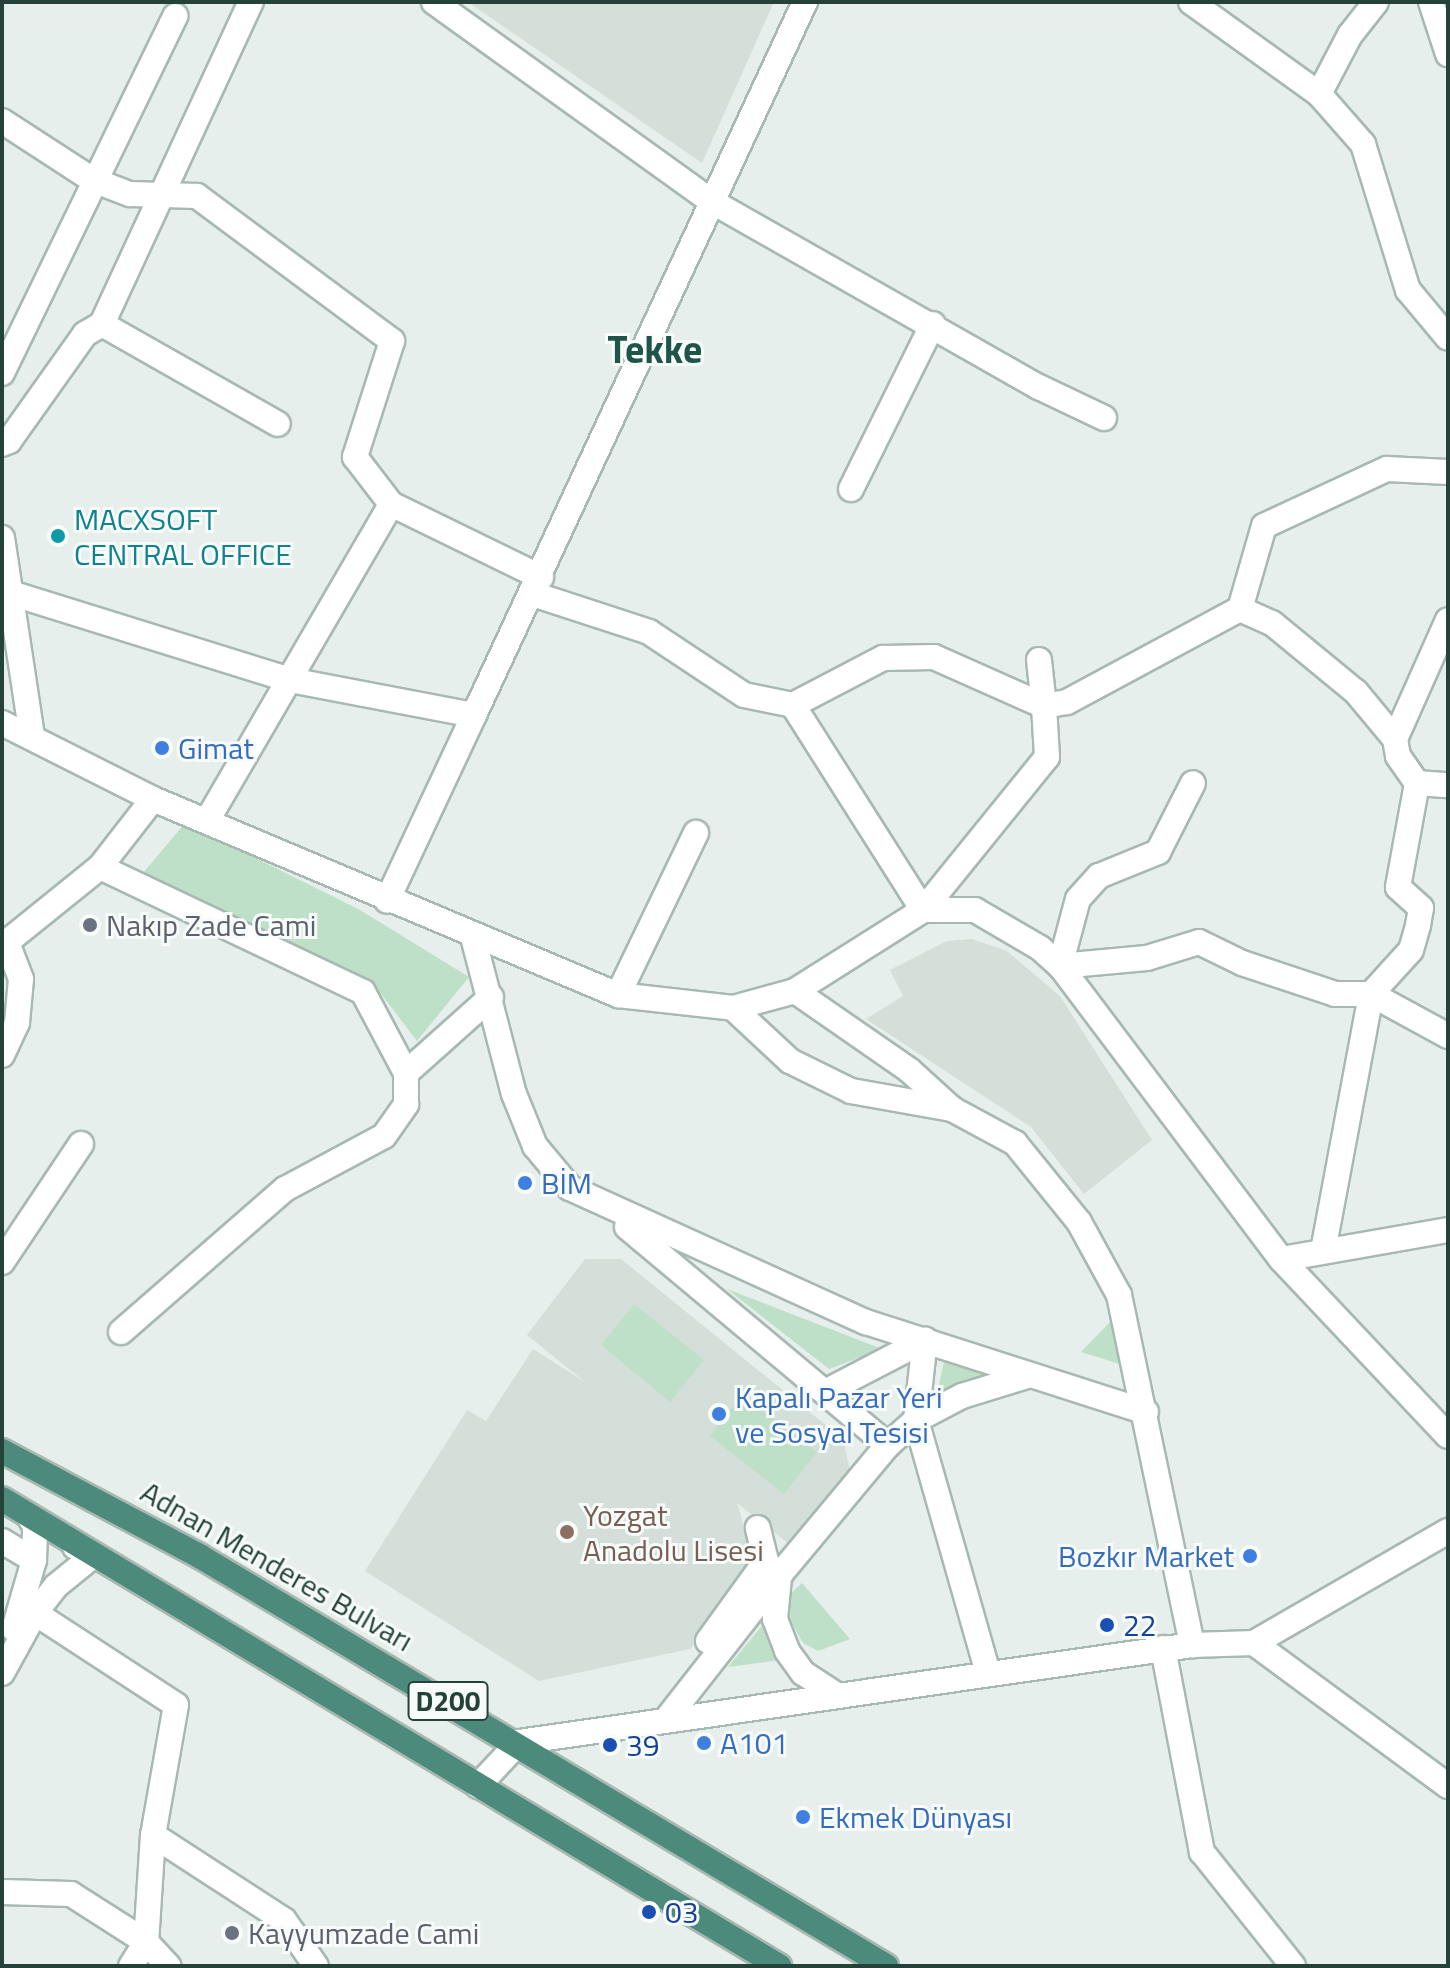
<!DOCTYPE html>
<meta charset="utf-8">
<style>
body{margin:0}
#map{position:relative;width:1450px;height:1968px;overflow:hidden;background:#e6efeb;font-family:"Titillium Web",sans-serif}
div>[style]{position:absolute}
.built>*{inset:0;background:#d4dfda}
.green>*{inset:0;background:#bfe0c8}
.roads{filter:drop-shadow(2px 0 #a8b8b2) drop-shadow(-2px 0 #a8b8b2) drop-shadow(0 2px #a8b8b2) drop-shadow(0 -2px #a8b8b2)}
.minor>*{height:24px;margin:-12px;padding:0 12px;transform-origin:12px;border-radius:12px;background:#fff}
.tertiary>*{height:24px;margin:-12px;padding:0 12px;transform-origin:12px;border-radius:12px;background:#fff}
.trunk>*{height:24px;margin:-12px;padding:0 12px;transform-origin:12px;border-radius:12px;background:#4c8a7c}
.dots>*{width:22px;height:22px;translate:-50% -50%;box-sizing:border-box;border:4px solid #f7fbf9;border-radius:50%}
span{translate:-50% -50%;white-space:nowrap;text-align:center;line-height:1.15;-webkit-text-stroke:6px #f7fbf9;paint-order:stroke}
.shield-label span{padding:2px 6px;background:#f7fbf9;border:2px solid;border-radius:6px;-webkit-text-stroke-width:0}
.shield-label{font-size:28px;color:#24423a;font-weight:700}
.culture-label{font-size:30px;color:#0d838f}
.left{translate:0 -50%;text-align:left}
.shop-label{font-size:30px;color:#366cbe}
.right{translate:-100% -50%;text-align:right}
.worship-label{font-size:30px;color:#5b616d}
.education-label{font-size:30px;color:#785e54}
.street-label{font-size:30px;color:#24423a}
.transit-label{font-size:30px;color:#164399}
.district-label{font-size:38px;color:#1f5548;font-weight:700}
.frame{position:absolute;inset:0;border:4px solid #24423a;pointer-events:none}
</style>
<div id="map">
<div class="built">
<i style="clip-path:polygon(468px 2px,774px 2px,702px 163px)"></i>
<i style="clip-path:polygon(972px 939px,1007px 951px,1060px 996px,1152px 1140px,1084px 1194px,1031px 1127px,866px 1019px,903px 996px,890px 970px,947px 941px)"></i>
<i style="clip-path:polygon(585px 1259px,621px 1259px,843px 1439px,851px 1475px,793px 1547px,737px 1503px,755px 1562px,690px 1649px,539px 1681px,365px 1571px,467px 1410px,486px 1421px,533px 1349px,585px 1382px,527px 1335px)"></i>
</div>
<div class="green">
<i style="clip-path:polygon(185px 823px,360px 910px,469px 977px,417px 1041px,372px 982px,138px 879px)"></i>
<i style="clip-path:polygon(727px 1289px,882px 1349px,829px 1369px)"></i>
<i style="clip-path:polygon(634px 1304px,704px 1360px,670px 1402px,601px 1345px)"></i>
<i style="clip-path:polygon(1111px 1321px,1120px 1364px,1081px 1352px)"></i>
<i style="clip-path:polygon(944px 1362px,989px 1375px,935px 1403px)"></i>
<i style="clip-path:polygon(743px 1394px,817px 1452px,784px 1494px,710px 1436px)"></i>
<i style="clip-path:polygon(802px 1583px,850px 1639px,818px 1651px,803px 1643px,791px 1622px,788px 1596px)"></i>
<i style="clip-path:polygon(765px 1622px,780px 1660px,728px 1667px)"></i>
</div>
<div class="roads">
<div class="minor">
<i style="left:434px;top:2px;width:341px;rotate:35.7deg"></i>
<i style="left:711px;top:201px;width:377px;rotate:29.6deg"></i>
<i style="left:1039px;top:387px;width:72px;rotate:25.5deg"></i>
<i style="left:1191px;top:2px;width:158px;rotate:35.7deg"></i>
<i style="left:1319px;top:94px;width:67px;rotate:48.7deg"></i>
<i style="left:1363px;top:144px;width:153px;rotate:72.9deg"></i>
<i style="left:1408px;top:290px;width:62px;rotate:50.2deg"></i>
<i style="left:1431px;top:2px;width:55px;rotate:71.9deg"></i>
<i style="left:1319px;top:94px;width:67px;rotate:-62.3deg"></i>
<i style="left:1350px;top:35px;width:42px;rotate:-51.8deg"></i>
<i style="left:2px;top:121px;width:108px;rotate:33deg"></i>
<i style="left:93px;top:180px;width:40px;rotate:21deg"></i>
<i style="left:130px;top:194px;width:67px;rotate:1.7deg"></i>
<i style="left:197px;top:196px;width:243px;rotate:36.6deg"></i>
<i style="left:392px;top:341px;width:122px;rotate:107.7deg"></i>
<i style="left:355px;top:457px;width:59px;rotate:52.5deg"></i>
<i style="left:391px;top:504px;width:167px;rotate:26deg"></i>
<i style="left:102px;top:324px;width:202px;rotate:29.6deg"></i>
<i style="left:2px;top:373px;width:397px;rotate:-64.1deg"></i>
<i style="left:2px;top:444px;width:8px;rotate:-23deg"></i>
<i style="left:9px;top:441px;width:131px;rotate:-54.6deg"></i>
<i style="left:85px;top:334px;width:20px;rotate:-30deg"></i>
<i style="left:102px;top:324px;width:355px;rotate:-65.2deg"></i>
<i style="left:851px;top:489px;width:184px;rotate:-63.6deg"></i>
<i style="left:2px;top:538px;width:201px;rotate:81.4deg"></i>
<i style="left:14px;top:594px;width:289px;rotate:17.3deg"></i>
<i style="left:290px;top:680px;width:187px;rotate:10.8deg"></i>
<i style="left:474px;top:715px;width:205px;rotate:115.1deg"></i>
<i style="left:533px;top:594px;width:122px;rotate:18.1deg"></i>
<i style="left:649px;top:632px;width:114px;rotate:33.6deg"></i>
<i style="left:744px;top:695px;width:50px;rotate:11.5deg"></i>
<i style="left:1240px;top:609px;width:35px;rotate:24deg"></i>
<i style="left:1272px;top:623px;width:109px;rotate:39.4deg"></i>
<i style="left:1356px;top:692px;width:61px;rotate:50.3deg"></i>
<i style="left:1395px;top:739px;width:17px;rotate:80deg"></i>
<i style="left:1398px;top:756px;width:33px;rotate:55deg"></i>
<i style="left:1039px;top:660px;width:46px;rotate:83.8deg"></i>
<i style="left:1044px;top:706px;width:51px;rotate:86.6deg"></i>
<i style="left:1047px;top:757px;width:197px;rotate:129deg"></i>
<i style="left:923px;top:910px;width:243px;rotate:-122.4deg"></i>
<i style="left:793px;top:705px;width:102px;rotate:-27.6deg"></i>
<i style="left:883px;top:658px;width:51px;rotate:-1.1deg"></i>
<i style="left:934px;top:657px;width:120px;rotate:24deg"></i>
<i style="left:1044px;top:706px;width:23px;rotate:-10deg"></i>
<i style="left:1067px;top:702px;width:196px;rotate:-28.3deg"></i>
<i style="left:1240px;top:609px;width:86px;rotate:-73.9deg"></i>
<i style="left:1264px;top:526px;width:136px;rotate:-24.9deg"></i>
<i style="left:1387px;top:469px;width:61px;rotate:2.8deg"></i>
<i style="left:474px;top:715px;width:786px;rotate:-65.1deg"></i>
<i style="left:1395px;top:739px;width:130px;rotate:-66deg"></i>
<i style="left:208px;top:819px;width:364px;rotate:-59.8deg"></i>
<i style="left:100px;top:867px;width:291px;rotate:25.4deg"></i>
<i style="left:363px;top:992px;width:92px;rotate:62deg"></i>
<i style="left:473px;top:937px;width:162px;rotate:75.4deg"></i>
<i style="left:514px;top:1094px;width:56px;rotate:68deg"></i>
<i style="left:535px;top:1146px;width:55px;rotate:50.2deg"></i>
<i style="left:570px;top:1188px;width:325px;rotate:24.4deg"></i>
<i style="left:866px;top:1322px;width:294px;rotate:17.8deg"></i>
<i style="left:2px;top:946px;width:126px;rotate:-38.9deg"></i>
<i style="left:100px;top:867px;width:86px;rotate:-52.1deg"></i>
<i style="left:1060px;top:966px;width:69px;rotate:-75deg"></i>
<i style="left:1078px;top:899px;width:31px;rotate:-48deg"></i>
<i style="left:1099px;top:876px;width:64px;rotate:-22.1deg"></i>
<i style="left:1158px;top:852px;width:77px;rotate:-63.1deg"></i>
<i style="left:795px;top:991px;width:151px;rotate:-32.3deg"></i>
<i style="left:923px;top:910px;width:52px"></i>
<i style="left:975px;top:910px;width:75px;rotate:30.3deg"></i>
<i style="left:1040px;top:948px;width:27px;rotate:42deg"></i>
<i style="left:618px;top:995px;width:180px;rotate:-64.3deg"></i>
<i style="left:2px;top:1055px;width:35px;rotate:-65deg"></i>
<i style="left:17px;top:1023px;width:44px;rotate:-84.8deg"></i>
<i style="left:21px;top:979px;width:39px;rotate:-111deg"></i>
<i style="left:627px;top:1227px;width:340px;rotate:39.9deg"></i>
<i style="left:1448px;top:1230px;width:169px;rotate:170.1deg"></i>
<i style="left:1281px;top:1259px;width:243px;rotate:46.7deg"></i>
<i style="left:1323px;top:1251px;width:261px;rotate:-79.4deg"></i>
<i style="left:1371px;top:994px;width:88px;rotate:28.6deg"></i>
<i style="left:1281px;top:1259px;width:367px;rotate:-127deg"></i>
<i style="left:1060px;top:966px;width:87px;rotate:-5.3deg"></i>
<i style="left:1147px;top:958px;width:54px;rotate:-17.1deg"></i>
<i style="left:1199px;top:942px;width:48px;rotate:26deg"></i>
<i style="left:1242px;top:963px;width:98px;rotate:18.4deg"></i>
<i style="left:1335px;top:994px;width:36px"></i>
<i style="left:1371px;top:994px;width:59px;rotate:-47.7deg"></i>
<i style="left:1411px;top:950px;width:26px;rotate:-74deg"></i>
<i style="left:1418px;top:925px;width:17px;rotate:-80deg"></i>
<i style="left:1421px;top:908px;width:31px;rotate:-138deg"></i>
<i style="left:1398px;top:887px;width:106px;rotate:-79.6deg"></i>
<i style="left:1417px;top:783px;width:31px;rotate:4deg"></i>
<i style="left:2px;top:1262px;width:142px;rotate:-56.2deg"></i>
<i style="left:121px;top:1332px;width:218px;rotate:-41.1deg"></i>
<i style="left:285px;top:1189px;width:112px;rotate:-28.2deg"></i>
<i style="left:384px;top:1136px;width:39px;rotate:-55deg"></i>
<i style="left:406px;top:1104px;width:31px;rotate:-90deg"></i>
<i style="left:406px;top:1073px;width:114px;rotate:-41.8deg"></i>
<i style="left:2px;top:1541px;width:37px;rotate:31deg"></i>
<i style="left:779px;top:1578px;width:41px;rotate:95.6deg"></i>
<i style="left:775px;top:1619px;width:34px;rotate:69deg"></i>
<i style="left:787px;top:1651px;width:27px;rotate:54deg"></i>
<i style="left:803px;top:1673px;width:38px;rotate:33deg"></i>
<i style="left:35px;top:1613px;width:168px;rotate:33.1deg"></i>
<i style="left:176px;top:1705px;width:132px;rotate:100deg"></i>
<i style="left:153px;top:1835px;width:107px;rotate:93.7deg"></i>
<i style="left:146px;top:1942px;width:33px;rotate:47deg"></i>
<i style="left:708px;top:1641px;width:99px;rotate:-54.1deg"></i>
<i style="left:766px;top:1561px;width:34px;rotate:-104deg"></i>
<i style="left:1254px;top:1643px;width:224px;rotate:-30deg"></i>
<i style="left:1163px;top:1648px;width:208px;rotate:79.2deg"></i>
<i style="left:1202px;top:1852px;width:146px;rotate:51.4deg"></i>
<i style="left:988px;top:1673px;width:263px;rotate:-105.9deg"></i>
<i style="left:916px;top:1420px;width:52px;rotate:-27.6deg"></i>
<i style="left:962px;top:1396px;width:68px;rotate:-17.1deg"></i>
<i style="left:669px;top:1716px;width:183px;rotate:-51.9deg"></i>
<i style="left:782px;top:1572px;width:165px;rotate:-50.2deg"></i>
<i style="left:888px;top:1445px;width:38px;rotate:-42deg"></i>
<i style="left:916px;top:1420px;width:81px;rotate:-83.6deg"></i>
<i style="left:925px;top:1340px;width:113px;rotate:152.5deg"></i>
<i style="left:478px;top:1786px;width:60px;rotate:-47deg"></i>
<i style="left:519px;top:1742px;width:680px;rotate:-8.2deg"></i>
<i style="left:153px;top:1835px;width:156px;rotate:33deg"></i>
<i style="left:284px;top:1920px;width:56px;rotate:55.2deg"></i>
<i style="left:2px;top:1892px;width:69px;rotate:1.7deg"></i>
<i style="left:71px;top:1894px;width:89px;rotate:32.6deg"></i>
<i style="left:146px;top:1942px;width:28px;rotate:122deg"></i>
</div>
<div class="tertiary">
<i style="left:2px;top:723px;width:169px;rotate:26.7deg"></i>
<i style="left:153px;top:799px;width:505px;rotate:22.86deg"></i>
<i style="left:618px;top:995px;width:116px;rotate:6.4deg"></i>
<i style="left:733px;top:1008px;width:64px;rotate:-15.3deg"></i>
<i style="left:795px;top:991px;width:139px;rotate:34.7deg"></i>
<i style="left:909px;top:1070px;width:58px;rotate:42.2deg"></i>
<i style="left:952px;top:1109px;width:72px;rotate:28.4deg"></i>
<i style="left:1015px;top:1143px;width:102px;rotate:51deg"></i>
<i style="left:1079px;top:1222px;width:83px;rotate:61.3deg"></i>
<i style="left:1119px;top:1295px;width:358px;rotate:78.2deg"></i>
<i style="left:1192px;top:1645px;width:62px;rotate:-1.8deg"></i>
<i style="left:1254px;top:1643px;width:241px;rotate:36.4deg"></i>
<i style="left:733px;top:1008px;width:78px;rotate:42.9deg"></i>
<i style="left:790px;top:1061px;width:68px;rotate:26.2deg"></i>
<i style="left:851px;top:1091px;width:103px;rotate:10.1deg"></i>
<i style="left:14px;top:1629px;width:72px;rotate:-73.8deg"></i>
<i style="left:34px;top:1560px;width:34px;rotate:-88deg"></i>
<i style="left:35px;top:1526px;width:12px;rotate:-121deg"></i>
<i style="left:2px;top:1673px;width:68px;rotate:-61.2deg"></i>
<i style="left:35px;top:1613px;width:34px;rotate:-52deg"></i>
<i style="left:56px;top:1586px;width:48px;rotate:-39deg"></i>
<i style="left:93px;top:1556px;width:20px;rotate:-153deg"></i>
</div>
<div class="trunk">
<i style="left:2px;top:1451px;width:225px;rotate:28deg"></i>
<i style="left:201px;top:1557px;width:798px;rotate:30.84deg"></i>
<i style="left:2px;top:1499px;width:907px;rotate:31.01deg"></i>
</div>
</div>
<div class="dots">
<i style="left:58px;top:536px;background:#0f9aa8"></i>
<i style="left:162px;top:748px;background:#3f7fe0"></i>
<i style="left:90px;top:925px;background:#6b7280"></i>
<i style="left:525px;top:1183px;background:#3f7fe0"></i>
<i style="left:719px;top:1414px;background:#3f7fe0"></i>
<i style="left:567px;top:1532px;background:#8d6e63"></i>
<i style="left:1250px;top:1556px;background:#3f7fe0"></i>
<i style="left:1107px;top:1625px;background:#1a4fb4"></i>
<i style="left:704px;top:1743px;background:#3f7fe0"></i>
<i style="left:610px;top:1745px;background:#1a4fb4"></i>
<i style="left:803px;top:1817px;background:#3f7fe0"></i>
<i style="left:649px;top:1912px;background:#1a4fb4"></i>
<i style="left:232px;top:1933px;background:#6b7280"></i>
</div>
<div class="shield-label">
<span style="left:448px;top:1701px">D200</span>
</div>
<div class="culture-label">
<span class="left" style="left:74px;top:536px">MACXSOFT<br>CENTRAL OFFICE</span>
</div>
<div class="shop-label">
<span class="left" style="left:178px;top:748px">Gimat</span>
<span class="left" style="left:541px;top:1183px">BİM</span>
<span class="left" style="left:735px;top:1414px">Kapalı Pazar Yeri<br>ve Sosyal Tesisi</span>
<span class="right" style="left:1234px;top:1556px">Bozkır Market</span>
<span class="left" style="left:720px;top:1743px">A101</span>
<span class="left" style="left:819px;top:1817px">Ekmek Dünyası</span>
</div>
<div class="worship-label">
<span class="left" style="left:106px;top:925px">Nakıp Zade Cami</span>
<span class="left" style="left:248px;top:1933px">Kayyumzade Cami</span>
</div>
<div class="education-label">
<span class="left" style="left:583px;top:1532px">Yozgat<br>Anadolu Lisesi</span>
</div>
<div class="street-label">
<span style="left:277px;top:1566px;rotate:30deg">Adnan Menderes Bulvarı</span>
</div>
<div class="transit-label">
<span class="left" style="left:1123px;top:1625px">22</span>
<span class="left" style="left:626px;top:1745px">39</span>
<span class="left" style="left:665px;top:1912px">03</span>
</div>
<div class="district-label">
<span style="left:655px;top:350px">Tekke</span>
</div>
<div class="frame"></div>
</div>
